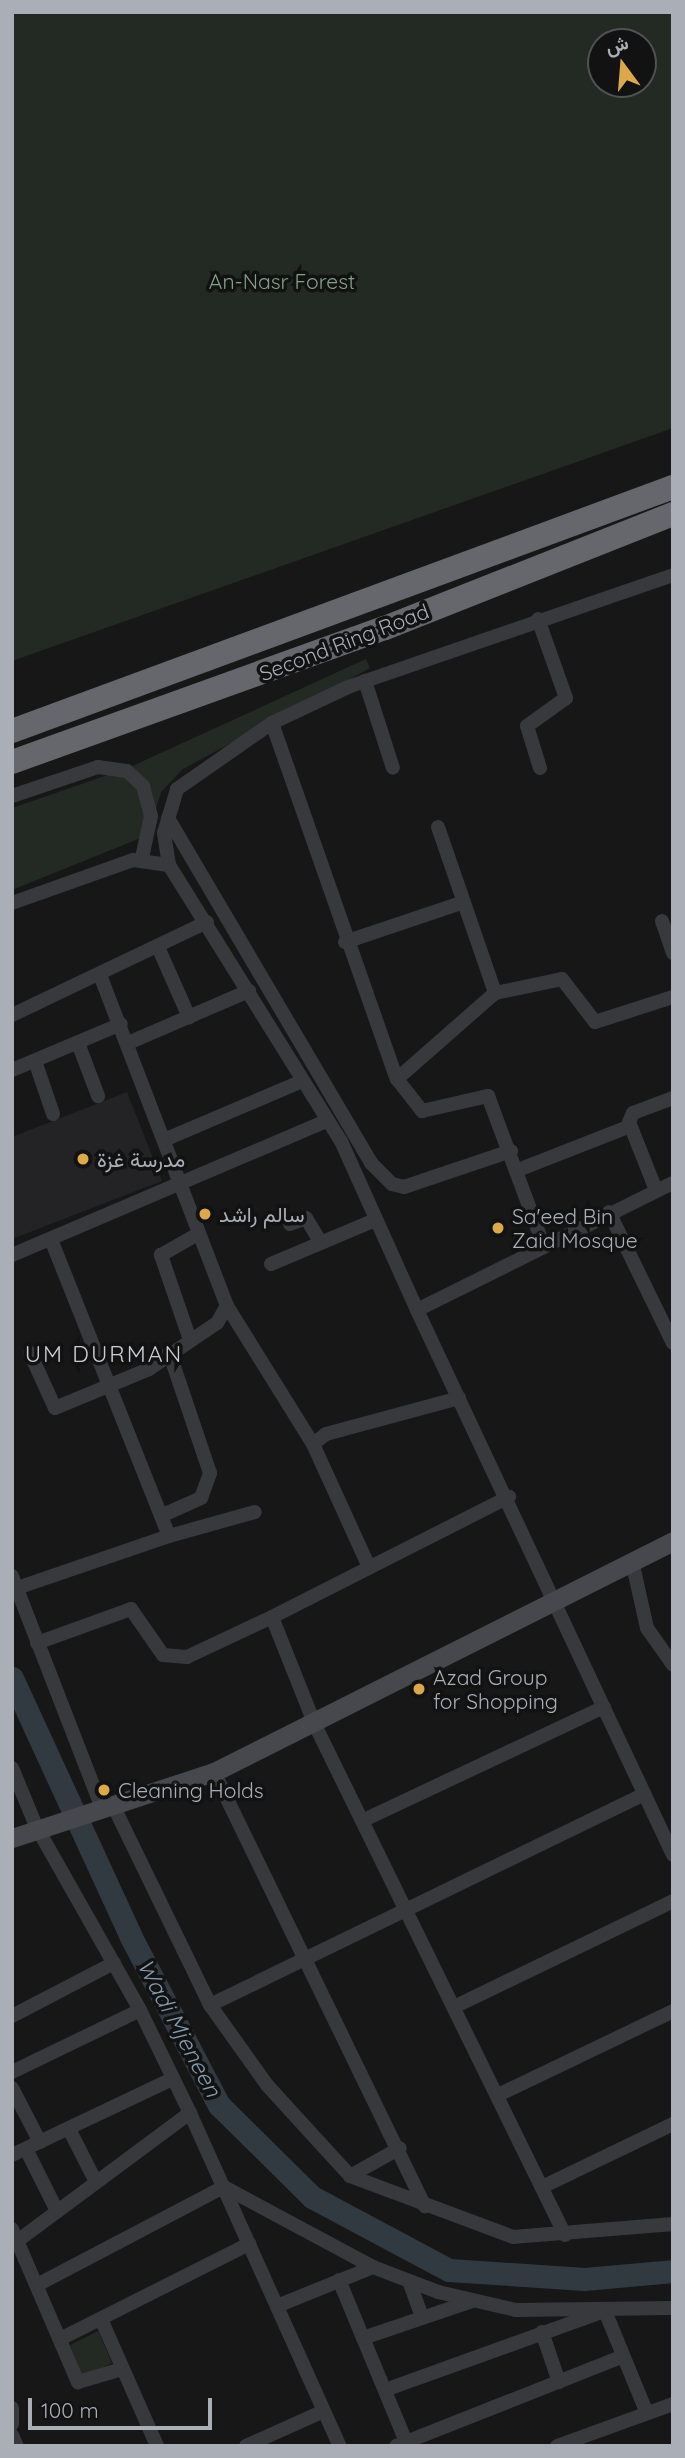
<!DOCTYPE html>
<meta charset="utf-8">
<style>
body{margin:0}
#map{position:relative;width:685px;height:2458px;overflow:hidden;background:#171718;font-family:Quicksand,Vazirmatn,sans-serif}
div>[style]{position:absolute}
.built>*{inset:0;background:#232325}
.green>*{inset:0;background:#232a24}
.river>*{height:23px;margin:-11.5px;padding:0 11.5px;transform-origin:11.5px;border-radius:11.5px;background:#313a40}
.street>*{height:14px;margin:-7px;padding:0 7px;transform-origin:7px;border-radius:7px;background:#38393d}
.secondary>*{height:19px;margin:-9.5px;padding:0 9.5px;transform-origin:9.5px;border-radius:9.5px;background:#46484d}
.highway>*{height:24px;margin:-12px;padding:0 12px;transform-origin:12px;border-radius:12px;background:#65676d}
.dots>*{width:19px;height:19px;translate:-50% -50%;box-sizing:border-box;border:4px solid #121213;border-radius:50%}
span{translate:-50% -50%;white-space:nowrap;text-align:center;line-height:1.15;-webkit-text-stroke:7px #121213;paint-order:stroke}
.park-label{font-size:21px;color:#84a085}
.street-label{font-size:21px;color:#aaafb7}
.poi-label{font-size:21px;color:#aaafb7}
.left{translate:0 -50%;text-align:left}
.neighbourhood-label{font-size:23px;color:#cbcdd3;letter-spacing:2px}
.water-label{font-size:23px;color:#859cae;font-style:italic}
.frame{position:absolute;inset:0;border:14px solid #aaafb7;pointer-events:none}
.north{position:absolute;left:587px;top:28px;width:70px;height:70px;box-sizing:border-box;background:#121213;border:2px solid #4f5155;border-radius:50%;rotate:344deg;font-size:19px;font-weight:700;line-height:28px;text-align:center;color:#aaafb7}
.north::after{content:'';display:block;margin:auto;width:24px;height:32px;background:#dda84a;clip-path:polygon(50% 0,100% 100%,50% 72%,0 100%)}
.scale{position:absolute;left:28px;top:2398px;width:184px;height:32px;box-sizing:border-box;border:4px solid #aaafb7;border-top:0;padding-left:9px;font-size:21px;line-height:24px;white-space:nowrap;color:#aaafb7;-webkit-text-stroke:5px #121213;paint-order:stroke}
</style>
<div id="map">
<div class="built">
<i style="clip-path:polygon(127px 1092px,162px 1181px,12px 1239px,12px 1137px)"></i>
</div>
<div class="green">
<i style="clip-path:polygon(evenodd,12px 12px,673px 12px,673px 428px,12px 661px,12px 12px,601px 42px,643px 42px,643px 84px,601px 84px,601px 42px)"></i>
<i style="clip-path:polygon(366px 659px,370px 668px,183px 769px,161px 792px,148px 835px,12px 890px,12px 808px,128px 768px)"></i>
<i style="clip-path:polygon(98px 2331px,112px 2363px,83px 2377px,70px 2345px)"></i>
</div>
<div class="river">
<i style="left:12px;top:1678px;width:285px;rotate:65.3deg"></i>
<i style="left:131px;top:1937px;width:190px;rotate:62.4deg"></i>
<i style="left:219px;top:2105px;width:131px;rotate:44.7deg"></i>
<i style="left:312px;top:2197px;width:155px;rotate:28.1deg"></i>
<i style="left:449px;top:2270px;width:135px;rotate:3.8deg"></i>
<i style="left:584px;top:2279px;width:89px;rotate:-5.1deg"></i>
</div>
<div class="street">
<i style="left:538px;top:619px;width:84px;rotate:70.5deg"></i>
<i style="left:566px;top:698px;width:48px;rotate:144.3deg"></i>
<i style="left:527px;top:726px;width:44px;rotate:72.8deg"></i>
<i style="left:365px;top:681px;width:91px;rotate:72.2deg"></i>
<i style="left:272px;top:723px;width:377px;rotate:70.7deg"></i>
<i style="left:397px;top:1079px;width:41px;rotate:52deg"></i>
<i style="left:422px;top:1111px;width:68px;rotate:-12.8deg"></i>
<i style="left:488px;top:1096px;width:158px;rotate:69.6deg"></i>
<i style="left:12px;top:796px;width:91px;rotate:-18.6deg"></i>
<i style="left:98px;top:767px;width:29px;rotate:8deg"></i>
<i style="left:127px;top:771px;width:22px;rotate:43deg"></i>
<i style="left:143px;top:786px;width:31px;rotate:75deg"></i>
<i style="left:151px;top:816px;width:43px;rotate:102.1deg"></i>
<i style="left:168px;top:818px;width:400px;rotate:59.5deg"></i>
<i style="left:371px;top:1163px;width:30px;rotate:45deg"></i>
<i style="left:392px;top:1184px;width:12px;rotate:14deg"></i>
<i style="left:404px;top:1187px;width:113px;rotate:-18.6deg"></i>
<i style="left:438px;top:827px;width:176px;rotate:71deg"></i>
<i style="left:169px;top:865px;width:32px;rotate:-99deg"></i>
<i style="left:164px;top:833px;width:46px;rotate:-73.5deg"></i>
<i style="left:177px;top:789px;width:116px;rotate:-34.8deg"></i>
<i style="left:272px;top:723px;width:84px;rotate:-25.3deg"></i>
<i style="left:348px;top:687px;width:344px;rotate:-19deg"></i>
<i style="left:12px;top:903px;width:128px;rotate:-19.6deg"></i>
<i style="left:133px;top:860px;width:36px;rotate:8deg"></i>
<i style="left:169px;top:865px;width:325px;rotate:58.1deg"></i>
<i style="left:341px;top:1141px;width:185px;rotate:65.8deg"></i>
<i style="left:417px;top:1310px;width:286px;rotate:-26.4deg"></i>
<i style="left:662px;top:921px;width:34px;rotate:71deg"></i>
<i style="left:345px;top:942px;width:122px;rotate:-18.6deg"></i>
<i style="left:158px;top:947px;width:77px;rotate:66.1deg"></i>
<i style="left:100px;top:975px;width:355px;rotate:69deg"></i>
<i style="left:227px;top:1306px;width:163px;rotate:58.1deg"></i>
<i style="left:12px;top:1015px;width:216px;rotate:-25.5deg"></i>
<i style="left:78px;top:1043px;width:57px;rotate:69.3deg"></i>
<i style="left:128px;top:1043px;width:132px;rotate:-23.3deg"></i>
<i style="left:35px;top:1061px;width:56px;rotate:71.2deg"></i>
<i style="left:12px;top:1070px;width:118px;rotate:-22.9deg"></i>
<i style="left:397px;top:1079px;width:130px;rotate:-41.3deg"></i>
<i style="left:495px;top:993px;width:68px;rotate:-11.8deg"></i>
<i style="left:562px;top:979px;width:54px;rotate:52.5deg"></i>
<i style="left:595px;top:1022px;width:82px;rotate:-17.8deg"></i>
<i style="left:164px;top:1140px;width:150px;rotate:-23.1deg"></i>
<i style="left:518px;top:1170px;width:120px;rotate:-21.4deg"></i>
<i style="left:656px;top:1190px;width:73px;rotate:-111.7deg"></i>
<i style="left:629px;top:1122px;width:10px;rotate:-66deg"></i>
<i style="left:633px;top:1113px;width:43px;rotate:-20.6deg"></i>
<i style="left:609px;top:1212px;width:146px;rotate:64deg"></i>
<i style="left:290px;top:1224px;width:17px;rotate:-21deg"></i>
<i style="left:306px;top:1218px;width:29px;rotate:59deg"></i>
<i style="left:12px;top:1255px;width:341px;rotate:-23.1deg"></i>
<i style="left:271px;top:1264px;width:113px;rotate:-22.9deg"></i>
<i style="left:417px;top:1310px;width:602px;rotate:64.84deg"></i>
<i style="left:189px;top:1337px;width:87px;rotate:-108.9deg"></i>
<i style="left:161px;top:1255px;width:43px;rotate:-29.6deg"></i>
<i style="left:30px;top:1353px;width:60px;rotate:65.6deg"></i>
<i style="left:55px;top:1408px;width:102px;rotate:-22.5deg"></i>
<i style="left:149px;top:1369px;width:82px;rotate:-34.1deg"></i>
<i style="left:217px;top:1323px;width:20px;rotate:-60deg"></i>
<i style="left:163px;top:1515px;width:42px;rotate:-24.1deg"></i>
<i style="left:201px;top:1498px;width:27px;rotate:-70deg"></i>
<i style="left:210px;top:1473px;width:128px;rotate:-108.7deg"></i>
<i style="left:169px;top:1536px;width:89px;rotate:-15.6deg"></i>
<i style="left:632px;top:1561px;width:69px;rotate:77.4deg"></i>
<i style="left:647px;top:1628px;width:45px;rotate:54.9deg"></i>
<i style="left:369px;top:1567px;width:135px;rotate:-114.5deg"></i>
<i style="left:313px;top:1444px;width:16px;rotate:-38deg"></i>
<i style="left:326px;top:1434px;width:138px;rotate:-15.1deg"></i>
<i style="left:12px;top:1576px;width:247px;rotate:68.8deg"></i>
<i style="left:17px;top:1588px;width:161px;rotate:-18.9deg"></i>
<i style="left:169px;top:1536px;width:316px;rotate:-111.7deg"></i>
<i style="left:272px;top:1617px;width:266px;rotate:-26.9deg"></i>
<i style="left:37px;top:1643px;width:100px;rotate:-19.9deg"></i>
<i style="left:131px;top:1609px;width:56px;rotate:55.2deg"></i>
<i style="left:163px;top:1655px;width:24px;rotate:5deg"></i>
<i style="left:187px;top:1657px;width:94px;rotate:-25.2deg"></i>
<i style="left:272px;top:1617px;width:116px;rotate:68.3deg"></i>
<i style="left:315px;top:1725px;width:568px;rotate:63.89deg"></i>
<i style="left:12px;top:1768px;width:63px;rotate:67.5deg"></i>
<i style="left:36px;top:1826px;width:211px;rotate:60.5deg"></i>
<i style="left:140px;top:2010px;width:114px;rotate:64.1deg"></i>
<i style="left:190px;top:2113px;width:365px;rotate:65.8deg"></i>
<i style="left:214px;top:1772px;width:483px;rotate:64.1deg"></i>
<i style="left:112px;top:1803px;width:225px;rotate:64.1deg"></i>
<i style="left:210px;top:2005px;width:98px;rotate:54.5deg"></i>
<i style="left:267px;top:2085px;width:123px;rotate:47.6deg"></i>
<i style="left:350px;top:2176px;width:174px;rotate:20.5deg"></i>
<i style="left:513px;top:2237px;width:161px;rotate:-4.6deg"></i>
<i style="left:366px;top:1819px;width:263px;rotate:-25.2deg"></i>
<i style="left:210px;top:2005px;width:483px;rotate:-25.9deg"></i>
<i style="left:456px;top:2006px;width:241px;rotate:-25.8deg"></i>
<i style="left:12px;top:2016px;width:115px;rotate:-27.5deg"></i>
<i style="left:12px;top:2072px;width:142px;rotate:-25.8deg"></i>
<i style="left:12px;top:2088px;width:61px;rotate:62.6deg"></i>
<i style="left:498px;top:2095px;width:194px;rotate:-25.6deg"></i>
<i style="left:69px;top:2129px;width:59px;rotate:63deg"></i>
<i style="left:26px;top:2149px;width:69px;rotate:63.4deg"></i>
<i style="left:12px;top:2155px;width:177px;rotate:-25.4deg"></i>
<i style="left:350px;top:2176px;width:57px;rotate:-29.2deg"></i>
<i style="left:224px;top:2187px;width:169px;rotate:28.2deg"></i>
<i style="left:373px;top:2267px;width:70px;rotate:21deg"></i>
<i style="left:438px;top:2292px;width:80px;rotate:13deg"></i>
<i style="left:516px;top:2310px;width:157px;rotate:-0.7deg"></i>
<i style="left:542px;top:2187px;width:145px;rotate:-25.7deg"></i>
<i style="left:12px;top:2229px;width:167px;rotate:66.7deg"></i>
<i style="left:78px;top:2382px;width:46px;rotate:-16.5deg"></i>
<i style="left:12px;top:2245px;width:222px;rotate:-36.6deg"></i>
<i style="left:339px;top:2280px;width:175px;rotate:67.5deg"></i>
<i style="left:409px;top:2281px;width:38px;rotate:70deg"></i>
<i style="left:37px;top:2285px;width:211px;rotate:-27.7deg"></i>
<i style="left:277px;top:2306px;width:104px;rotate:-22.1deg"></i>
<i style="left:101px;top:2319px;width:139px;rotate:66.2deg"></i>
<i style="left:542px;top:2332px;width:53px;rotate:71.2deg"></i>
<i style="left:363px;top:2338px;width:115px;rotate:-18.7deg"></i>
<i style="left:60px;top:2339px;width:212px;rotate:-26.7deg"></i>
<i style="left:385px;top:2390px;width:234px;rotate:-19.8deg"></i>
<i style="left:605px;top:2311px;width:108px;rotate:67.7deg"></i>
<i style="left:12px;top:2408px;width:16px;rotate:90deg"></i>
<i style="left:12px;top:2435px;width:12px;rotate:66deg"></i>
<i style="left:246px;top:2446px;width:85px;rotate:-24.2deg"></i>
<i style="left:396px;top:2446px;width:244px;rotate:-21.6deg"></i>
<i style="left:557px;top:2446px;width:123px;rotate:-19.9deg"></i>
</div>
<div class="secondary">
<i style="left:12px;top:1838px;width:213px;rotate:-18.1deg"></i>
<i style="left:214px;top:1772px;width:514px;rotate:-26.71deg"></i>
</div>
<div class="highway">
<i style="left:12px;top:731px;width:705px;rotate:-20.26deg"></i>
<i style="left:12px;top:762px;width:396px;rotate:-19.8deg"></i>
<i style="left:385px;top:628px;width:310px;rotate:-21.6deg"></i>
</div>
<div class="dots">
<i style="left:83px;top:1159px;background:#dda84a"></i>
<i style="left:205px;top:1214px;background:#dda84a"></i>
<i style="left:498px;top:1228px;background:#dda84a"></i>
<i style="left:419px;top:1689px;background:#dda84a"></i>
<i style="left:104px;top:1790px;background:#dda84a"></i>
</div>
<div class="park-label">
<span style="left:282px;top:281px">An-Nasr Forest</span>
</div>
<div class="street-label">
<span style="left:344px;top:642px;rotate:-21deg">Second Ring Road</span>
</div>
<div class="poi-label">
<span class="left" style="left:97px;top:1159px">مدرسة غزة</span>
<span class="left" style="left:219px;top:1214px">سالم راشد</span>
<span class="left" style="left:512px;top:1228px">Sa'eed Bin<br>Zaid Mosque</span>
<span class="left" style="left:433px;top:1689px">Azad Group<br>for Shopping</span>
<span class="left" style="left:118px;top:1790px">Cleaning Holds</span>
</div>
<div class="neighbourhood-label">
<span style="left:104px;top:1354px">UM DURMAN</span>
</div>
<div class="water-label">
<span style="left:179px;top:2028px;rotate:62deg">Wadi Mjeneen</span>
</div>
<div class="frame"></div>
<div class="north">ش</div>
<div class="scale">100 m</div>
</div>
